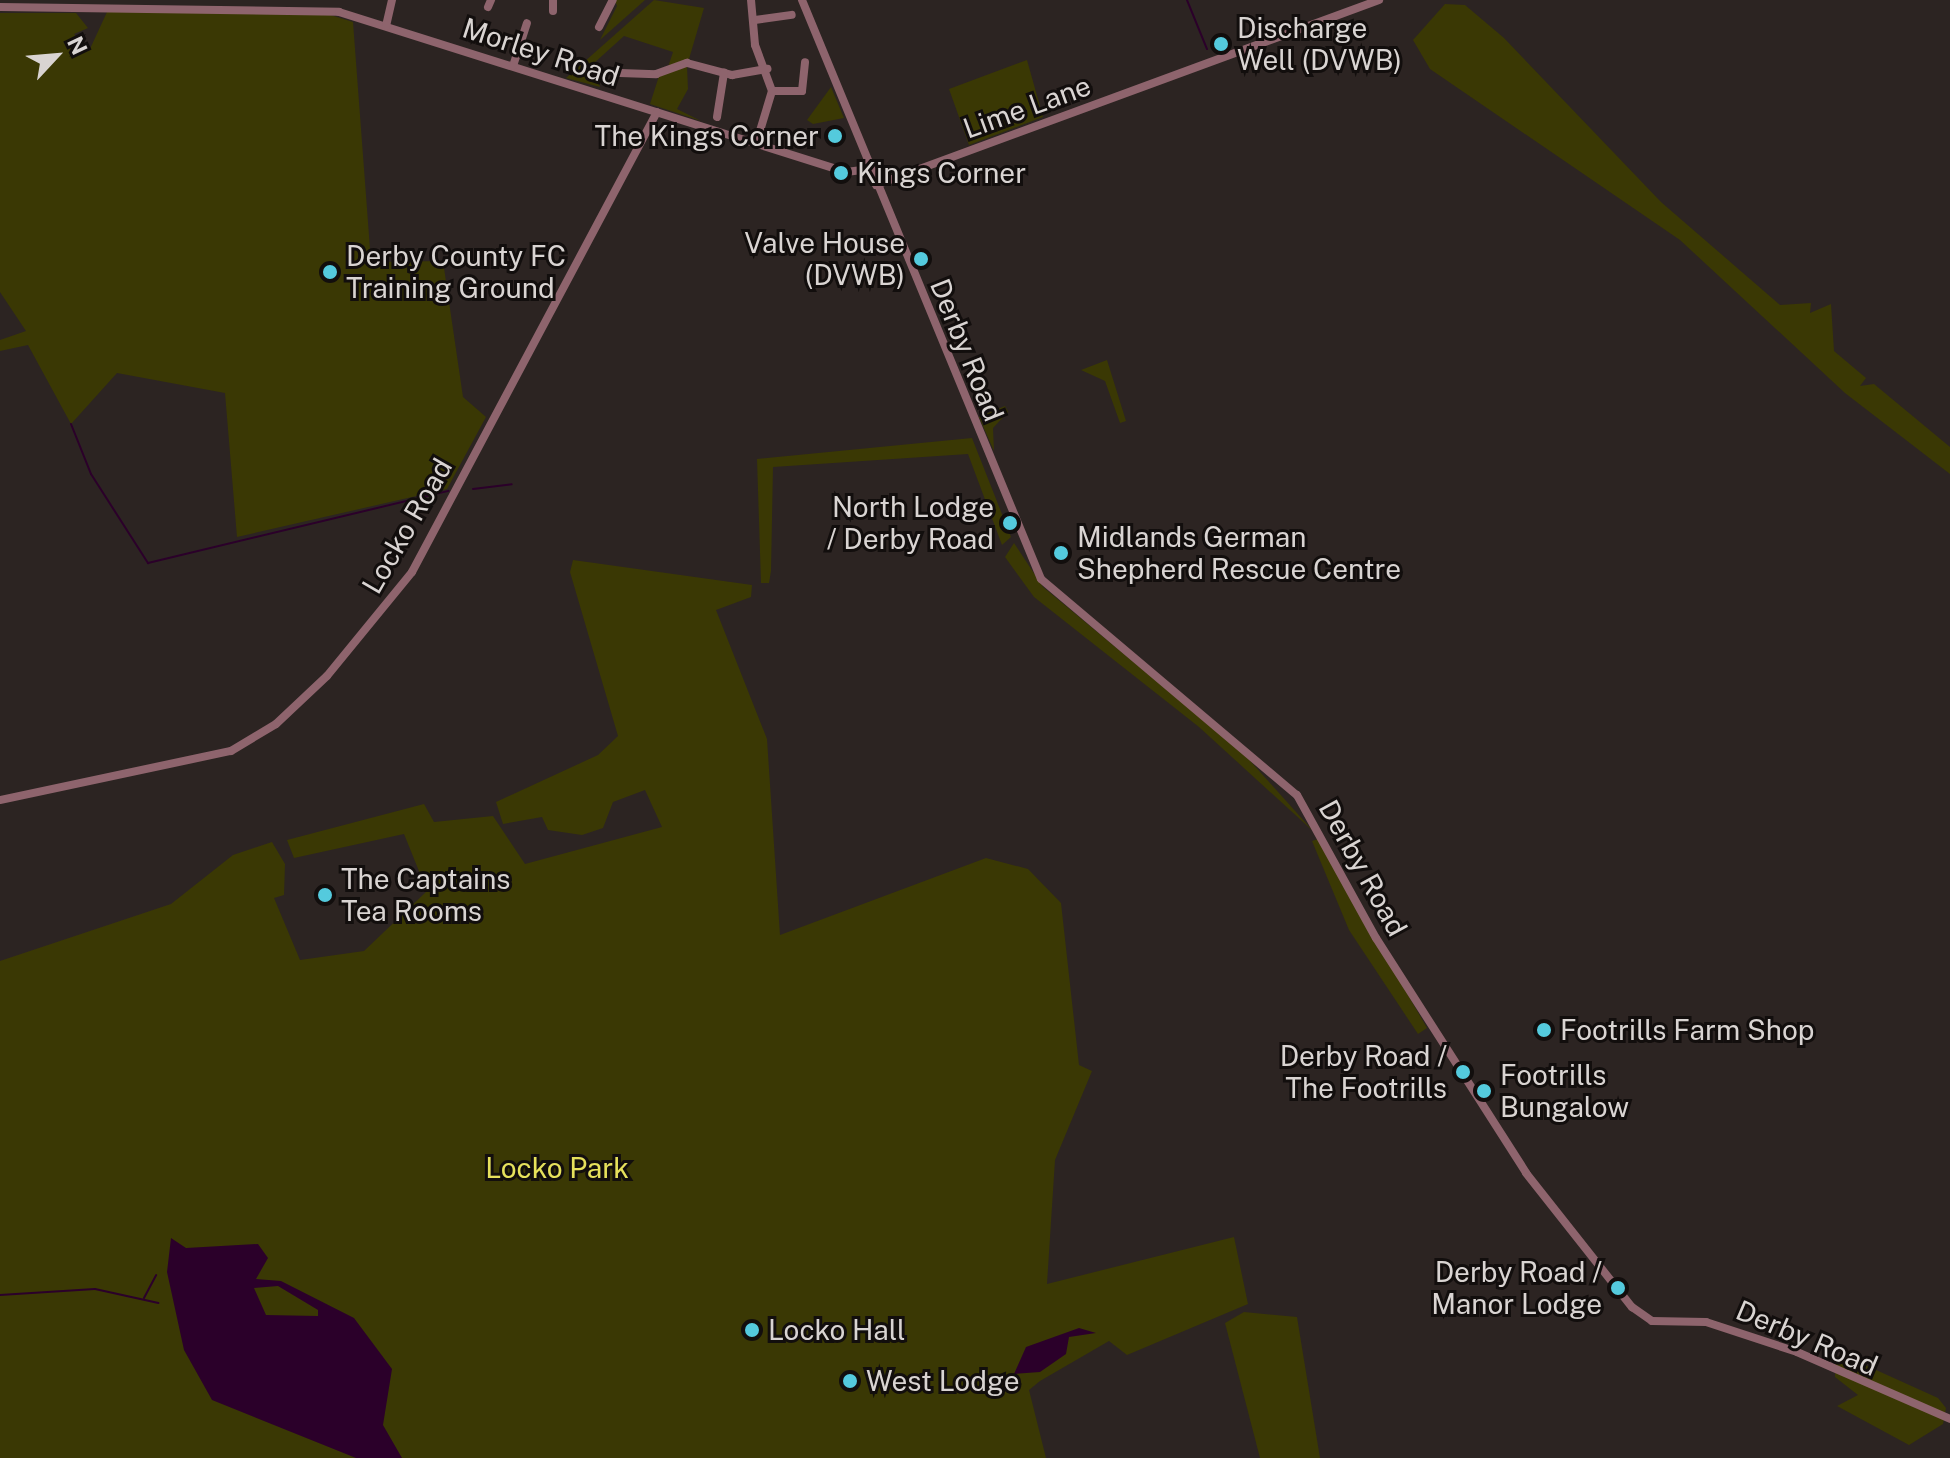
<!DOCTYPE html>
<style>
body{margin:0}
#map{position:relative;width:1950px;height:1458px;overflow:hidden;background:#2c2422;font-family:"Public Sans",sans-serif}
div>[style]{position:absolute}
.green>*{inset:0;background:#3a3804}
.water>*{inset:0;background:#2b002a}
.stream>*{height:2px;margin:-1px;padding:0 1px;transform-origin:1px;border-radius:1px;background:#2b002a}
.minor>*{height:8px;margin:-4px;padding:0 4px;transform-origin:4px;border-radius:4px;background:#8e646d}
.dots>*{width:22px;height:22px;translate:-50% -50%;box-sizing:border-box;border:4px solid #120e0d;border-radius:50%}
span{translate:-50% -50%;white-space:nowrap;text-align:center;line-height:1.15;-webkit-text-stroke:6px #120e0d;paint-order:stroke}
.poi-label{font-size:28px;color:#d9d4d2}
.left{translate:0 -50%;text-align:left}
.right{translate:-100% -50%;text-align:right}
.street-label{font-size:28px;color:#d9d4d2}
.park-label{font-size:28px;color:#e6e15b}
.north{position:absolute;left:16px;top:16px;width:80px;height:80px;-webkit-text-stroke:6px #120e0d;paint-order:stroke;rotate:64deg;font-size:22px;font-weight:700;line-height:32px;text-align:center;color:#d9d4d2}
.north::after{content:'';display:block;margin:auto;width:28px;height:36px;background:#d9d4d2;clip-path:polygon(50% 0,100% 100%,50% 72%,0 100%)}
</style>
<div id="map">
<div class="green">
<i style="clip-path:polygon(615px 0,645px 0,600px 40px,617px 6px)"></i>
<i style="clip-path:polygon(654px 0,704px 8px,689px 59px,668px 67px,673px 52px,624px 36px,593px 64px,600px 87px,566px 78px)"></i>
<i style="clip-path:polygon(1445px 4px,1465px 5px,1504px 38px,1661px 202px,1780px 305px,1811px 303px,1810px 313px,1831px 304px,1834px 351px,1866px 378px,1860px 386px,1874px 384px,1950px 447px,1950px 474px,1845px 393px,1680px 240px,1430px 69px,1413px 40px)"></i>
<i style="clip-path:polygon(107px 12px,324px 13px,353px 22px,371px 262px,443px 261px,463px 397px,486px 417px,447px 489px,237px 537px,225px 393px,117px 373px,71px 424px,28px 345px,0 351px,0 340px,26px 331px,0 292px,0 13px,76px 13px,88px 28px,74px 34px,89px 51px)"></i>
<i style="clip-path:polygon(1027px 60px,1043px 117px,969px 145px,949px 89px)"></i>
<i style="clip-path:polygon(687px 66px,688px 89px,677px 109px,701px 121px,650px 104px,659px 76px)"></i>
<i style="clip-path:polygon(831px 87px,844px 118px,813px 124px,807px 120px)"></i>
<i style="clip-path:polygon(1107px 360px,1126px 421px,1120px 423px,1105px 381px,1081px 370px)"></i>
<i style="clip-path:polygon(1005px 406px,1008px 412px,993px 428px,994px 451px,979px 417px)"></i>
<i style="clip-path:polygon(972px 438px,1011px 537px,1002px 545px,968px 454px,773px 467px,771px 571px,769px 583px,761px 583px,757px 459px)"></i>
<i style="clip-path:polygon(1014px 543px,1043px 587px,1243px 753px,1314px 832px,1199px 727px,1034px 597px,1005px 557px)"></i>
<i style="clip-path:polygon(573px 560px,752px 585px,751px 597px,716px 610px,767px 739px,780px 935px,986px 858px,1028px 869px,1061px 903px,1079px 1065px,1092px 1071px,1055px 1160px,1047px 1284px,1234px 1237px,1248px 1304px,1127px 1355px,1109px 1341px,1040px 1381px,1029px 1390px,1046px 1458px,0 1458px,0 961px,171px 904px,233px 855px,272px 842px,285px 864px,284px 895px,274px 898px,300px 960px,364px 951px,427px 891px,404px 834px,294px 858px,287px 840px,424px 804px,434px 822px,493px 816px,525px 864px,662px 827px,645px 790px,613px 802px,603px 828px,582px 835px,548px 830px,542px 817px,503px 824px,496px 802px,598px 755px,618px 736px,570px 572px)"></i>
<i style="clip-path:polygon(1318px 839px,1427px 1028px,1418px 1034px,1349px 930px,1312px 841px)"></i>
<i style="clip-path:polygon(1244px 1312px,1297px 1317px,1320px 1458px,1260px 1458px,1225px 1323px)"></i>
<i style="clip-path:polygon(1843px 1355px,1938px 1398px,1946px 1408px,1943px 1424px,1909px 1445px,1837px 1406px,1858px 1395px,1835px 1377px,1835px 1357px)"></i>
</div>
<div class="water">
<i style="clip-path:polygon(evenodd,171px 1238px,186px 1248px,258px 1244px,268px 1258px,256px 1279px,281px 1281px,354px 1318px,392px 1369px,383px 1425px,402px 1458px,356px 1458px,212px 1400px,184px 1350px,167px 1272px,171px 1238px,278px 1286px,318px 1310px,318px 1316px,266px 1315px,254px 1288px,278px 1286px)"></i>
<i style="clip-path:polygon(1079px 1328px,1096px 1333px,1069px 1337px,1066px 1354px,1040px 1372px,1014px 1374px,1026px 1347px)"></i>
</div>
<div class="stream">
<i style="left:1187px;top:0;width:53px;rotate:67.8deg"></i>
<i style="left:71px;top:424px;width:54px;rotate:68.2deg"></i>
<i style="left:91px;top:474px;width:106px;rotate:57.4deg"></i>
<i style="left:148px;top:563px;width:309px;rotate:-13.5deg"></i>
<i style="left:473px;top:489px;width:39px;rotate:-7deg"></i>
<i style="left:0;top:1295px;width:95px;rotate:-3.6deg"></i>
<i style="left:95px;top:1289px;width:65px;rotate:12.5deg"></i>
<i style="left:144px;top:1298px;width:26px;rotate:-62deg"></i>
</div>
<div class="minor">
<i style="left:751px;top:0;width:45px;rotate:84.9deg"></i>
<i style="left:755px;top:45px;width:49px;rotate:69.7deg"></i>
<i style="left:772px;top:91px;width:55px;rotate:106.8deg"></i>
<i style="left:802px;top:0;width:626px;rotate:67.57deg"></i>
<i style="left:1041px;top:579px;width:335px;rotate:40.2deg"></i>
<i style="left:1297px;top:795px;width:163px;rotate:61.1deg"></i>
<i style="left:1376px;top:938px;width:279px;rotate:57.4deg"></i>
<i style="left:1526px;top:1173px;width:171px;rotate:51.7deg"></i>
<i style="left:1632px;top:1307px;width:24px;rotate:35deg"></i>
<i style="left:1652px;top:1321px;width:54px;rotate:1.1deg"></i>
<i style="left:1706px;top:1322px;width:96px;rotate:18.2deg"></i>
<i style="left:1797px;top:1352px;width:167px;rotate:23.6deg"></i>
<i style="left:0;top:7px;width:339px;rotate:0.8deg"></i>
<i style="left:339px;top:12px;width:532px;rotate:17.51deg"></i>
<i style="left:846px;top:172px;width:24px;rotate:-7deg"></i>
<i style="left:488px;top:7px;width:8px;rotate:-67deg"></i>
<i style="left:553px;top:11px;width:11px;rotate:-90deg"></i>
<i style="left:755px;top:20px;width:37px;rotate:-8deg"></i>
<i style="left:386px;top:26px;width:27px;rotate:-77deg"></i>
<i style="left:599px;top:27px;width:30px;rotate:-63deg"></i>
<i style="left:513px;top:66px;width:45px;rotate:-72deg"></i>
<i style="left:620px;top:73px;width:36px;rotate:2deg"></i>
<i style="left:656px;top:74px;width:33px;rotate:-20deg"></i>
<i style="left:687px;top:63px;width:47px;rotate:14.9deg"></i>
<i style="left:732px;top:75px;width:36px;rotate:-10deg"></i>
<i style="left:772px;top:91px;width:30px"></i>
<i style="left:802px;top:91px;width:29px;rotate:-84deg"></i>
<i style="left:717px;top:117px;width:45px;rotate:-81deg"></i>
<i style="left:876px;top:185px;width:536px;rotate:-20.19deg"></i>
<i style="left:0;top:800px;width:236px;rotate:-12deg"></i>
<i style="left:231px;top:751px;width:52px;rotate:-31deg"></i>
<i style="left:276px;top:724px;width:70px;rotate:-43.3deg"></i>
<i style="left:327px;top:676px;width:134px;rotate:-50.7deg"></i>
<i style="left:412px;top:572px;width:521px;rotate:-61.96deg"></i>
</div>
<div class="dots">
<i style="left:1221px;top:44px;background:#54cadd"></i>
<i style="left:835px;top:136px;background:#54cadd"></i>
<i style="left:841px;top:173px;background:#54cadd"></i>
<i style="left:921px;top:259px;background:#54cadd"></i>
<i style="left:330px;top:272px;background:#54cadd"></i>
<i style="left:1010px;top:523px;background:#54cadd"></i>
<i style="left:1061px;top:553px;background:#54cadd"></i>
<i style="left:325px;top:895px;background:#54cadd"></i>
<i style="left:1544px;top:1030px;background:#54cadd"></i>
<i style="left:1463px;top:1072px;background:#54cadd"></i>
<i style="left:1484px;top:1091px;background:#54cadd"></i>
<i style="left:1618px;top:1288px;background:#54cadd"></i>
<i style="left:752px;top:1330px;background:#54cadd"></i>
<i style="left:850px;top:1381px;background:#54cadd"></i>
</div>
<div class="poi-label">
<span class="left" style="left:1237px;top:44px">Discharge<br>Well (DVWB)</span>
<span class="right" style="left:819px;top:136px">The Kings Corner</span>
<span class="left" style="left:857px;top:173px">Kings Corner</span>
<span class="right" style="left:905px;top:259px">Valve House<br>(DVWB)</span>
<span class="left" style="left:346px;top:272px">Derby County FC<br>Training Ground</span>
<span class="right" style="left:994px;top:523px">North Lodge<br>/ Derby Road</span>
<span class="left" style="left:1077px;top:553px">Midlands German<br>Shepherd Rescue Centre</span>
<span class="left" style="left:341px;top:895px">The Captains<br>Tea Rooms</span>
<span class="left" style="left:1560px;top:1030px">Footrills Farm Shop</span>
<span class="right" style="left:1447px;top:1072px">Derby Road /<br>The Footrills</span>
<span class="left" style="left:1500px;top:1091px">Footrills<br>Bungalow</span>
<span class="right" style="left:1602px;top:1288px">Derby Road /<br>Manor Lodge</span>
<span class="left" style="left:768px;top:1330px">Locko Hall</span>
<span class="left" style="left:866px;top:1381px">West Lodge</span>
</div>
<div class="street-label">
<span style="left:541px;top:52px;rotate:18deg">Morley Road</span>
<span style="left:1027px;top:107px;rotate:-20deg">Lime Lane</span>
<span style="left:967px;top:350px;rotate:68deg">Derby Road</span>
<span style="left:407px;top:526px;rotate:-60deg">Locko Road</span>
<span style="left:1363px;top:868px;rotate:61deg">Derby Road</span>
<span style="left:1807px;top:1338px;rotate:23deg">Derby Road</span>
</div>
<div class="park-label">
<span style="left:557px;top:1168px">Locko Park</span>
</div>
<div class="north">N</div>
</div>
